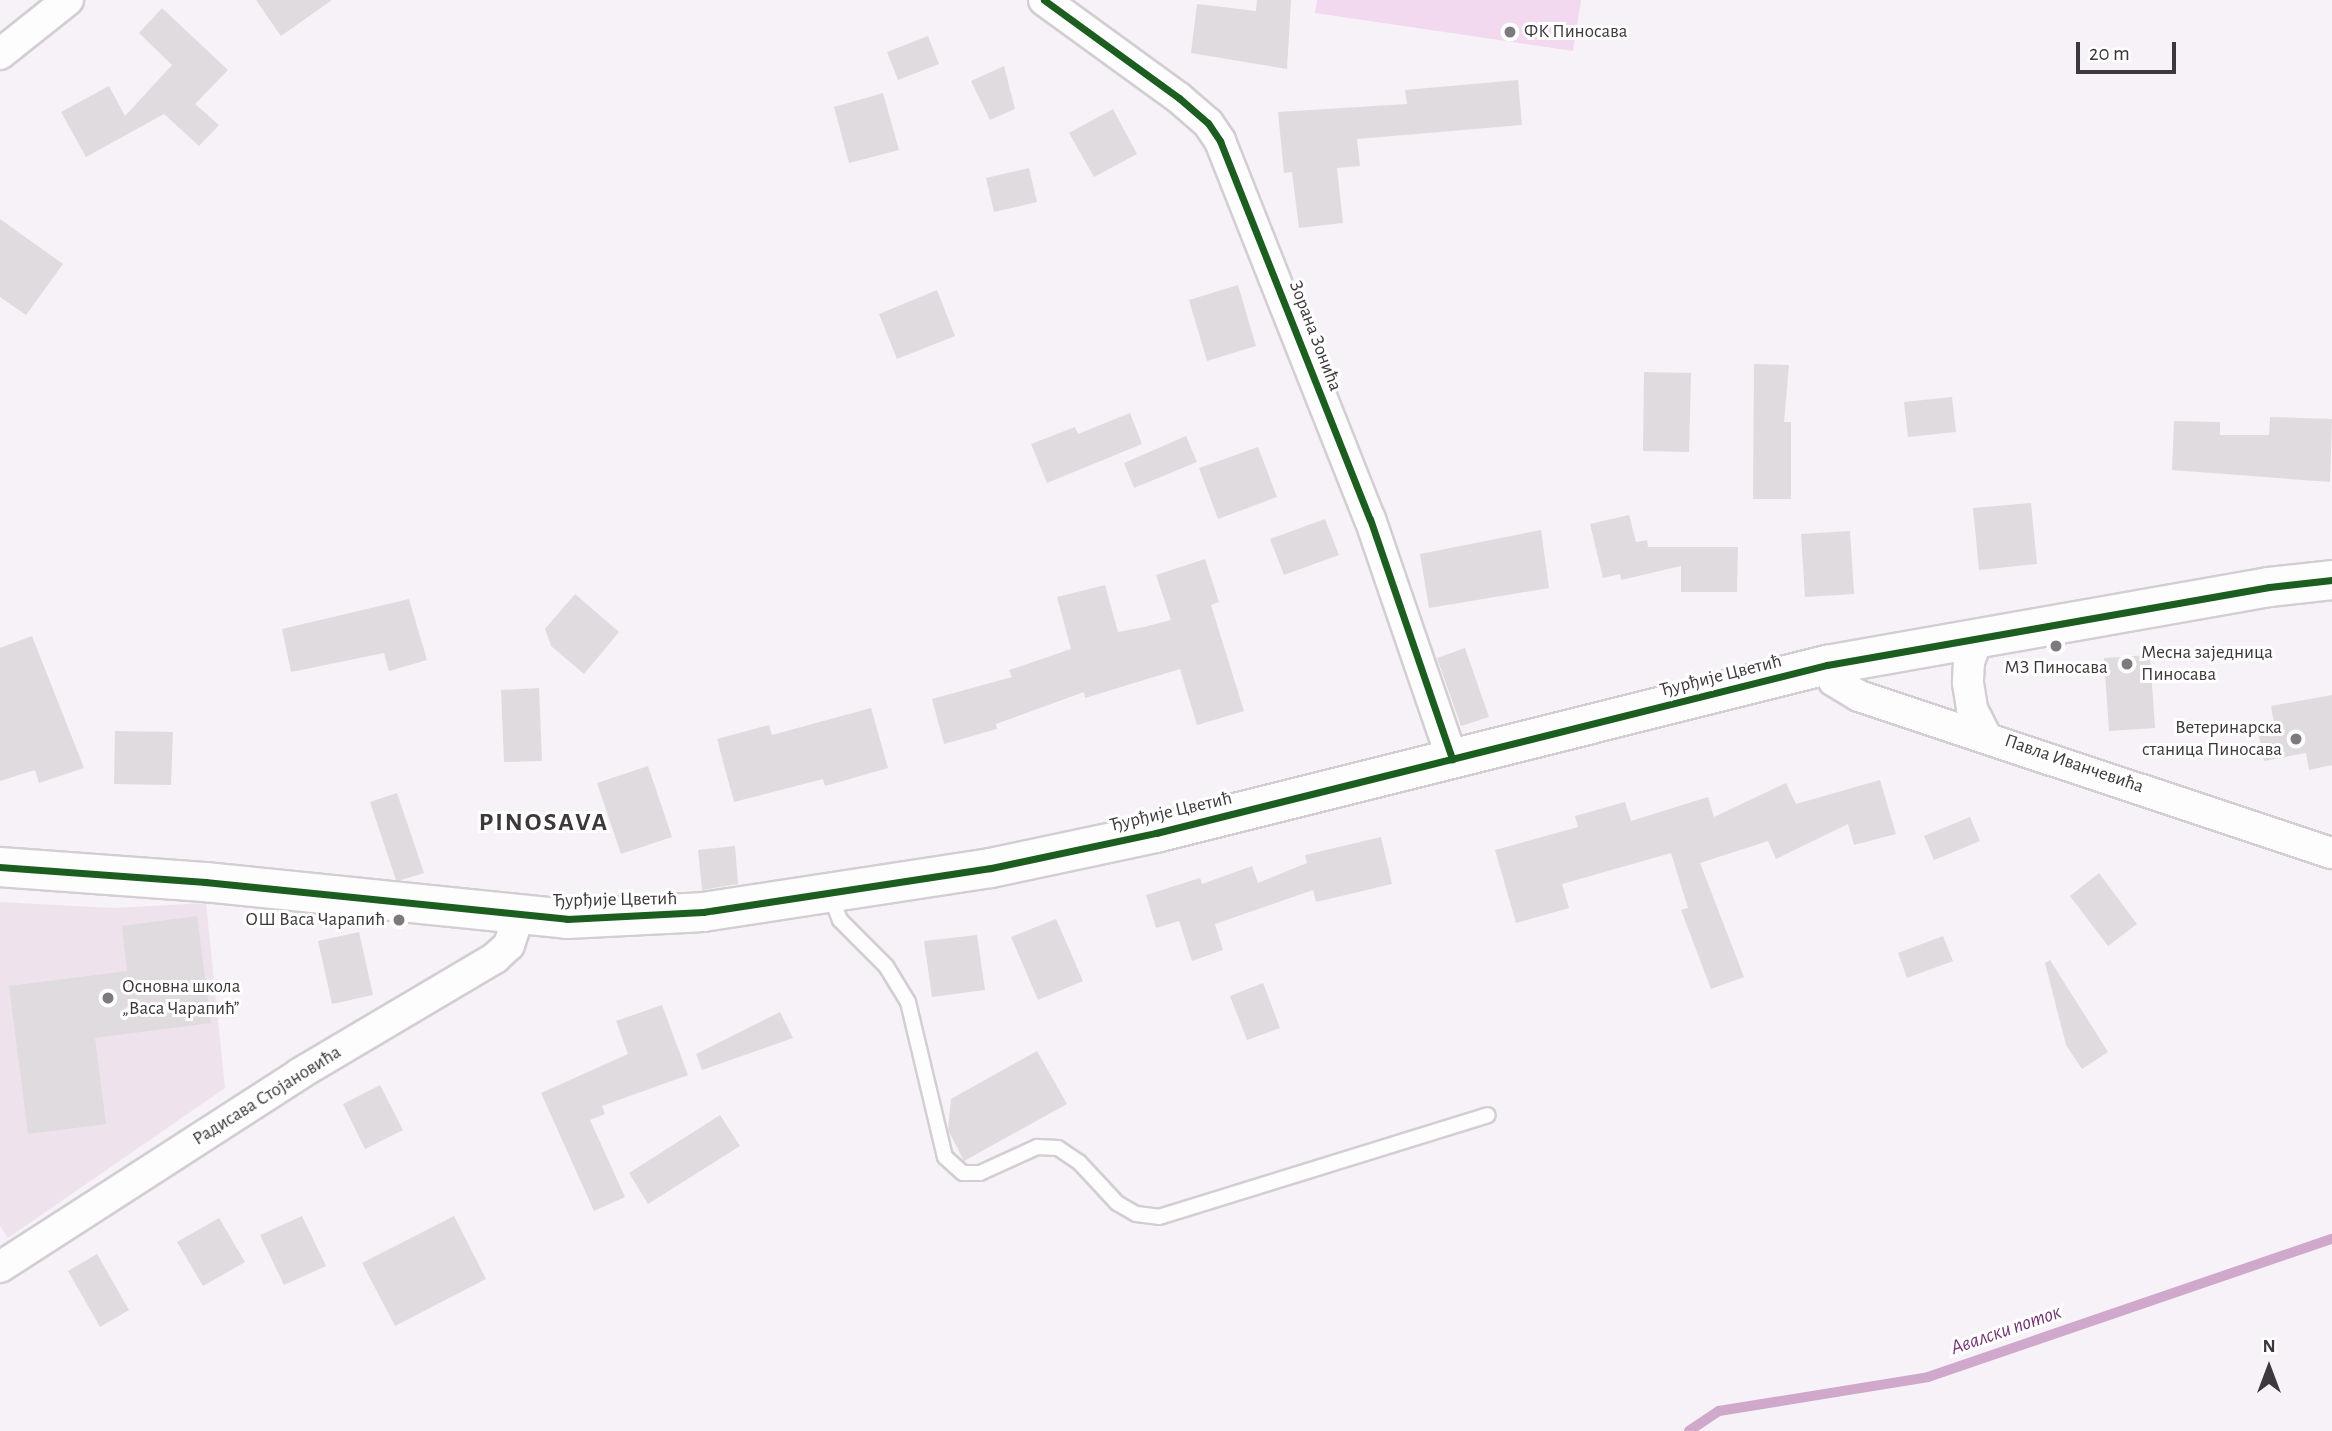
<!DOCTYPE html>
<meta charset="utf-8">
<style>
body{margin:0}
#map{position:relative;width:2332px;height:1431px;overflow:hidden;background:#f7f2f7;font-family:"Alegreya Sans",sans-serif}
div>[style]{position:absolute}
.built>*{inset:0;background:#eee3ed}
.green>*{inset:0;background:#f2d9f0}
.stream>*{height:10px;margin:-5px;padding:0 5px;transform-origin:5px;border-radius:5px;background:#cfa8cc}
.building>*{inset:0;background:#dfdbdf}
.roads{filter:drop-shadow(2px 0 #d2ced2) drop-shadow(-2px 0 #d2ced2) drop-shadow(0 2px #d2ced2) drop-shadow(0 -2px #d2ced2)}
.lane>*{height:14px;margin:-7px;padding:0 7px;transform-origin:7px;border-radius:7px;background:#fefdfe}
.street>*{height:30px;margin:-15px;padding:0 15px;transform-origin:15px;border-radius:15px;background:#fefdfe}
.secondary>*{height:38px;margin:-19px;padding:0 19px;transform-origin:19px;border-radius:19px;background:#fefdfe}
.cycleway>*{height:7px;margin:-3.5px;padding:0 3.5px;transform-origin:3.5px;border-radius:3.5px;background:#1b5e20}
.dots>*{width:19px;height:19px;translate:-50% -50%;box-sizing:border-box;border:4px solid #fff;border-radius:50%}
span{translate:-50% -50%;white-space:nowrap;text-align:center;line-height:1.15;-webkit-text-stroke:6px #fff;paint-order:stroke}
.poi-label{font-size:19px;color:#3c383b}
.left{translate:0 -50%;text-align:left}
.right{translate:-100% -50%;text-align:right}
.street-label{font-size:19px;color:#3c383b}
.water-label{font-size:21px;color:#753572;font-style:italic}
.district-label{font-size:26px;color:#3c383b;font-weight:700;letter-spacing:2px}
.north{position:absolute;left:2234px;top:1333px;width:70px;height:70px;-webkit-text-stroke:5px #fff;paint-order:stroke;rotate:0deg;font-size:19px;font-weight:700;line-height:28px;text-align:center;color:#3c383b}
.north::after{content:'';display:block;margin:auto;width:24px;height:32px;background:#3c383b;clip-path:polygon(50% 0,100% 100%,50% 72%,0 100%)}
.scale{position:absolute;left:2076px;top:42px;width:100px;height:32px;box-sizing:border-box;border:4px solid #3c383b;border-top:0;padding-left:9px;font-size:21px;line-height:24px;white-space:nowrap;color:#3c383b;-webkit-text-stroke:5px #fff;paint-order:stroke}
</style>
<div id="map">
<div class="built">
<i style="clip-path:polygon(0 902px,113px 908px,206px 903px,225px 1088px,8px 1238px,0 1226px)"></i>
</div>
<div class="green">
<i style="clip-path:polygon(1317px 0,1581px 0,1573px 51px,1315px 13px)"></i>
</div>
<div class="stream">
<i style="left:1689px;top:1431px;width:36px;rotate:-34deg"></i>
<i style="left:1719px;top:1411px;width:212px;rotate:-9.2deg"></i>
<i style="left:1928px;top:1377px;width:427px;rotate:-18.9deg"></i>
</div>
<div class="building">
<i style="clip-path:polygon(256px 0,332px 0,281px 36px)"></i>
<i style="clip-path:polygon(1257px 0,1291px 0,1287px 69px,1191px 53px,1197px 4px,1256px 11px)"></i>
<i style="clip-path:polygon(162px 8px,228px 70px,195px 104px,219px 125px,199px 146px,164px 114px,86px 157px,61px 112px,109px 86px,125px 116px,172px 65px,139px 33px)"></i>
<i style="clip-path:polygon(928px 36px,939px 64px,898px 80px,887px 52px)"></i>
<i style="clip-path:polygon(1004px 66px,1015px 109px,990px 120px,971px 81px)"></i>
<i style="clip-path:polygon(1518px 80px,1522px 125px,1357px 139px,1360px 166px,1337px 168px,1343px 223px,1299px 228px,1292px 172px,1284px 173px,1278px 112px,1407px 104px,1405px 90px)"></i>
<i style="clip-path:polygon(883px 93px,899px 150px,849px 163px,834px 107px)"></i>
<i style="clip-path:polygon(1113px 109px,1137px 154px,1094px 177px,1069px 133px)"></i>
<i style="clip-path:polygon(1029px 168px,1037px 202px,994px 212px,986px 178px)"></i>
<i style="clip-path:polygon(0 219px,63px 264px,26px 315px,0 297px)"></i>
<i style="clip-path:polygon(1238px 285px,1256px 346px,1207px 361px,1189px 300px)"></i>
<i style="clip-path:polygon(937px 290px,955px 336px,897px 359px,879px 314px)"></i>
<i style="clip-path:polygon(1754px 364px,1789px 365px,1784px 422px,1791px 422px,1791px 499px,1753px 499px)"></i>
<i style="clip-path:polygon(1644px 372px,1691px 373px,1689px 452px,1643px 451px)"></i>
<i style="clip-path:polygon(1952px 397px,1956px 432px,1908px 437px,1904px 402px)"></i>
<i style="clip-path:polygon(1130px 413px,1142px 444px,1047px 483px,1031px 444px,1075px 427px,1078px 434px)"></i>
<i style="clip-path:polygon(2270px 417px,2332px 419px,2330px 482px,2172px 470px,2174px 421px,2220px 422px,2220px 435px,2269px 435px)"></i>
<i style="clip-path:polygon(1186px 436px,1197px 462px,1134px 488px,1124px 463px)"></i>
<i style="clip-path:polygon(1258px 447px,1277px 497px,1218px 519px,1199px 468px)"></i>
<i style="clip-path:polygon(2031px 503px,2037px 564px,1979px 570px,1973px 508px)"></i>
<i style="clip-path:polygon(1629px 515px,1636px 542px,1647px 540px,1648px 547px,1738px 547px,1737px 592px,1681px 592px,1681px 566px,1621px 580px,1620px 574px,1603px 578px,1590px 524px)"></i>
<i style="clip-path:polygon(1325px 519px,1339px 555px,1284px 575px,1270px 539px)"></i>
<i style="clip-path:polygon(1541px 530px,1549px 588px,1429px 608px,1420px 554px)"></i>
<i style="clip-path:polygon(1850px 531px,1854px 594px,1805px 597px,1801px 534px)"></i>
<i style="clip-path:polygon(1205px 559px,1219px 602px,1211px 605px,1244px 711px,1197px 725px,1180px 669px,1085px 698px,1084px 692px,996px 724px,997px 729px,944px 744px,932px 699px,1012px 677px,1009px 670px,1071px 649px,1057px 597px,1105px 585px,1118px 632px,1144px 627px,1171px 620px,1156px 575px)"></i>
<i style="clip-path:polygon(575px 594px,619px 632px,584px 674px,551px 646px,545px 629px)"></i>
<i style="clip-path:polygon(409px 599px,427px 660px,389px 671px,384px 653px,291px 672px,282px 629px)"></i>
<i style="clip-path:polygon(32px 636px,84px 768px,39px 783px,35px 770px,0 781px,0 648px)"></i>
<i style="clip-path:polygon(1465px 648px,1489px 717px,1461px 726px,1437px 658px)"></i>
<i style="clip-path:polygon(2150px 655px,2155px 728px,2109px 731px,2104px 658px)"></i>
<i style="clip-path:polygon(539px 688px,542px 761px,504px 762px,501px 690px)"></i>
<i style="clip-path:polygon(2332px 695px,2332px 765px,2309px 770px,2306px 753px,2264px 761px,2257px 726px,2274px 723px,2271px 706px)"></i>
<i style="clip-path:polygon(871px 708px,888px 768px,825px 786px,823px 779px,734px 802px,717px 739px,769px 725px,772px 735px)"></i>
<i style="clip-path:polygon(115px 731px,173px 732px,171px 785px,114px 784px)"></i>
<i style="clip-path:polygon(648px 766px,672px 837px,621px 854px,597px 783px)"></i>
<i style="clip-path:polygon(1880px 780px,1896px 834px,1854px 845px,1848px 824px,1776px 859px,1768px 841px,1700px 863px,1744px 977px,1711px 989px,1681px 910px,1688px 908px,1671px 853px,1562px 884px,1569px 908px,1516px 923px,1495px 850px,1578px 827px,1575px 816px,1625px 802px,1631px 821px,1708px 797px,1714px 817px,1786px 783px,1796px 804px)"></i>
<i style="clip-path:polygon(397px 793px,424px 873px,401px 880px,396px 880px,370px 802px)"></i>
<i style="clip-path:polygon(1970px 817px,1980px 841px,1934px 860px,1924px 836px)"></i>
<i style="clip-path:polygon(1381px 837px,1392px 884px,1316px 902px,1313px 890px,1215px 924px,1223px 950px,1192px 961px,1179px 921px,1156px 928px,1146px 895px,1200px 878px,1202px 884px,1252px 866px,1258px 883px,1307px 863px,1305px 855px)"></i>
<i style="clip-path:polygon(735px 846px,738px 884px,702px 890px,698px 850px)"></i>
<i style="clip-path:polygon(2099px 873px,2137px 924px,2108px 946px,2070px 896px)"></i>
<i style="clip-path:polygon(197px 916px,211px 1023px,95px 1038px,106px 1124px,28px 1134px,9px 986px,127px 971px,122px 926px)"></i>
<i style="clip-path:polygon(1056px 919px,1083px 981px,1038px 1000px,1011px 937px)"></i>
<i style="clip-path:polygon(359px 932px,373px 995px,332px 1004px,318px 941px)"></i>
<i style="clip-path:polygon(977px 935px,985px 990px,932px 997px,924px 941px)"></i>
<i style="clip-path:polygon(1943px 936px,1953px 961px,1907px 978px,1898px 953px)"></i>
<i style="clip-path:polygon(2050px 960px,2108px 1052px,2082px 1069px,2066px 1045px,2045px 963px)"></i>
<i style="clip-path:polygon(1263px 983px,1280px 1028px,1247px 1040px,1230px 996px)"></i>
<i style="clip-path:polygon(662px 1005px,688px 1075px,602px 1106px,605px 1114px,590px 1120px,625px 1197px,594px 1211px,541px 1093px,628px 1054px,616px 1021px)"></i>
<i style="clip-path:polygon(780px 1012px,793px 1038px,702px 1070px,696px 1054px)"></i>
<i style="clip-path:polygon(1037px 1051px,1067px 1104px,964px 1161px,948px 1130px,951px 1099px)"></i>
<i style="clip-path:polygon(380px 1085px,403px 1130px,365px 1149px,343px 1104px)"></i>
<i style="clip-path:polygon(720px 1115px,740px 1146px,648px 1204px,629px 1173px)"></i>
<i style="clip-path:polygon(302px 1216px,326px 1266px,284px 1285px,260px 1235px)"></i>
<i style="clip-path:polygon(454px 1216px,486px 1279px,395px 1326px,362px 1263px)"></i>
<i style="clip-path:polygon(219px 1218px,245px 1262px,203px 1286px,177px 1242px)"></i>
<i style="clip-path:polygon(97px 1254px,129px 1310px,100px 1327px,68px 1271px)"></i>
</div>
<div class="roads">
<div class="lane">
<i style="left:830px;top:894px;width:28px;rotate:69deg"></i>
<i style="left:840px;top:920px;width:65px;rotate:45deg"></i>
<i style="left:886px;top:966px;width:42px;rotate:58.6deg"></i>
<i style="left:908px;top:1002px;width:159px;rotate:76.6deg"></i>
<i style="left:945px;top:1157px;width:24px;rotate:42deg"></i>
<i style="left:963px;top:1173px;width:17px"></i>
<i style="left:980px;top:1173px;width:63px;rotate:-24.5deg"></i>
<i style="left:1037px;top:1147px;width:21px;rotate:3deg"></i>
<i style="left:1058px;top:1148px;width:25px;rotate:34deg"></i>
<i style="left:1079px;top:1162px;width:56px;rotate:47.2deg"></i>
<i style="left:1117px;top:1203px;width:22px;rotate:30deg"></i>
<i style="left:1136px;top:1214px;width:23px;rotate:7deg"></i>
<i style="left:1159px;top:1217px;width:344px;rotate:-17.2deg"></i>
</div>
<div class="street">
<i style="left:1044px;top:0;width:167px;rotate:36deg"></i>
<i style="left:1179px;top:98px;width:38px;rotate:41deg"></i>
<i style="left:1208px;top:123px;width:22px;rotate:56deg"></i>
<i style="left:1220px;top:141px;width:407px;rotate:68.4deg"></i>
<i style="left:1370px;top:519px;width:254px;rotate:71.1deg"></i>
<i style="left:0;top:54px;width:87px;rotate:-38.5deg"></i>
<i style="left:1978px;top:638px;width:25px;rotate:111deg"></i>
<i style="left:1969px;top:661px;width:22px;rotate:93deg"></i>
<i style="left:1968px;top:683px;width:26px;rotate:81deg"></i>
<i style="left:1972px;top:709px;width:28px;rotate:63deg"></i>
<i style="left:1827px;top:665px;width:17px;rotate:66deg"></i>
<i style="left:1834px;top:681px;width:29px;rotate:31deg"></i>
<i style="left:1859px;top:696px;width:498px;rotate:18.4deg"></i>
<i style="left:0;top:1267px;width:356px;rotate:-32.8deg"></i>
<i style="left:299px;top:1074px;width:228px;rotate:-30.6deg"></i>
<i style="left:495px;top:958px;width:19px;rotate:-43deg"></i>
<i style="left:509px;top:945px;width:32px;rotate:-72deg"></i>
</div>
<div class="secondary">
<i style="left:0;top:867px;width:206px;rotate:4.2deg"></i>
<i style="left:205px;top:882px;width:364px;rotate:5.8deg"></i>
<i style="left:567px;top:919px;width:136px;rotate:-2.9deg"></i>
<i style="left:703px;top:912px;width:291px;rotate:-8.7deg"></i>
<i style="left:991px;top:868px;width:169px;rotate:-12deg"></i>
<i style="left:1156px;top:833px;width:692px;rotate:-14.06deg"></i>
<i style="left:1827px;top:665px;width:449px;rotate:-10deg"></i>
<i style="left:2269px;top:587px;width:63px;rotate:-6.3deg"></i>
</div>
</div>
<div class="cycleway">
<i style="left:1044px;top:0;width:167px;rotate:36deg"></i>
<i style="left:1179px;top:98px;width:38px;rotate:41deg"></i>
<i style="left:1208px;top:123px;width:22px;rotate:56deg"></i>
<i style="left:1220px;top:141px;width:407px;rotate:68.4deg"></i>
<i style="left:1370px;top:519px;width:254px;rotate:71.1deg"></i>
<i style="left:0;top:867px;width:206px;rotate:4.2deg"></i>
<i style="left:205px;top:882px;width:364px;rotate:5.8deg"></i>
<i style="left:567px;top:919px;width:136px;rotate:-2.9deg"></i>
<i style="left:703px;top:912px;width:291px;rotate:-8.7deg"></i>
<i style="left:991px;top:868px;width:169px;rotate:-12deg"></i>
<i style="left:1156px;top:833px;width:692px;rotate:-14.06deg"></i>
<i style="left:1827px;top:665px;width:449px;rotate:-10deg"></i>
<i style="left:2269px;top:587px;width:63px;rotate:-6.3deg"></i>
</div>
<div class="dots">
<i style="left:1510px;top:32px;background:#7d797d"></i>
<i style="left:2056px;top:646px;background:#7d797d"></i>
<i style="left:2127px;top:664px;background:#7d797d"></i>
<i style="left:2296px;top:739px;background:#7d797d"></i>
<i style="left:399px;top:920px;background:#7d797d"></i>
<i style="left:108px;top:998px;background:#7d797d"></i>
</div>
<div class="poi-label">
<span class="left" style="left:1524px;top:32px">ФК Пиносава</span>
<span class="left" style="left:2141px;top:664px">Месна заједница<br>Пиносава</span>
<span style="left:2056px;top:668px">МЗ Пиносава</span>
<span class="right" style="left:2282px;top:739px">Ветеринарска<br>станица Пиносава</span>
<span class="right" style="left:385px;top:920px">ОШ Васа Чарапић</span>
<span class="left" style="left:122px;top:998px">Основна школа<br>„Васа Чарапић”</span>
</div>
<div class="street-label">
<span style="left:1315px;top:336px;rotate:69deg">Зорана Зонића</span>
<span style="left:1721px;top:676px;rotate:-14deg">Ђурђије Цветић</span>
<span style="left:2074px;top:764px;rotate:19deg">Павла Иванчевића</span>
<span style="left:1171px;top:812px;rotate:-13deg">Ђурђије Цветић</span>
<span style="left:615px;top:900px;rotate:-1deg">Ђурђије Цветић</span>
<span style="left:267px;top:1096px;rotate:-32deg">Радисава Стојановића</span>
</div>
<div class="water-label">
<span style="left:2006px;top:1330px;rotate:-19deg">Авалски поток</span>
</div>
<div class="district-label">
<span style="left:544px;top:823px">PINOSAVA</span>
</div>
<div class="north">N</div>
<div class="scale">20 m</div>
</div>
